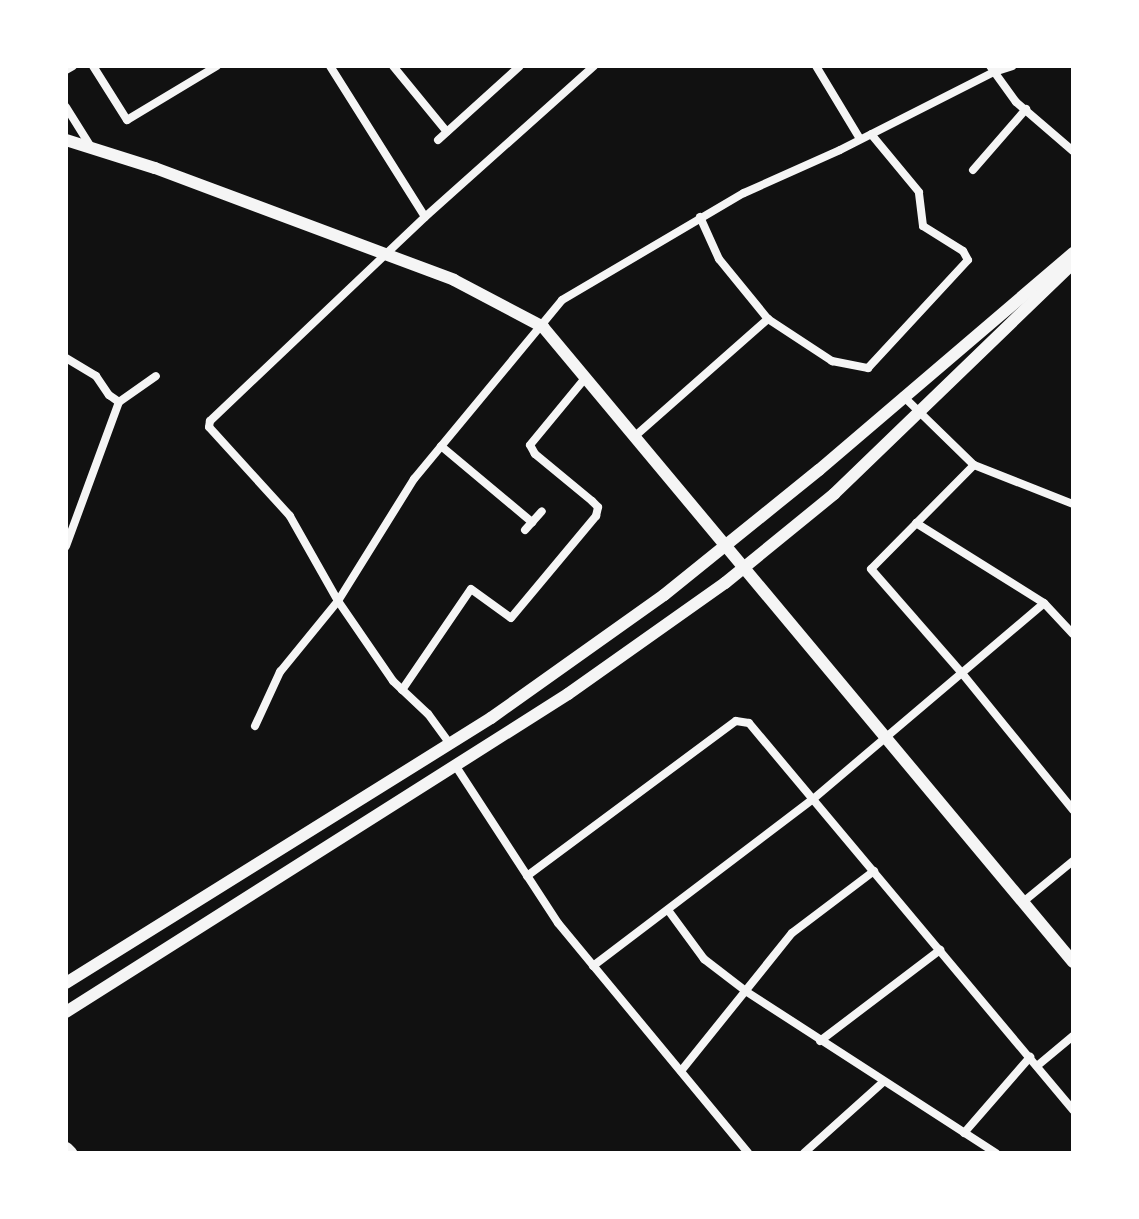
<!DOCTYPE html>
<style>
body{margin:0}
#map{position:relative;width:1139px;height:1219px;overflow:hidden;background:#111;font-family:Rubik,sans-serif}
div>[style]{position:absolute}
.minor>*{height:8px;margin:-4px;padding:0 4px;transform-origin:4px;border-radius:4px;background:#f5f5f5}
.tertiary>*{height:12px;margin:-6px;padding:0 6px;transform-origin:6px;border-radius:6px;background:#f5f5f5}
.primary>*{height:14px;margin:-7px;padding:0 7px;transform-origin:7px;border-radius:7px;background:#f5f5f5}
span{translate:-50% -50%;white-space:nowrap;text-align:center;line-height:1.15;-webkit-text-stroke:7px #fff;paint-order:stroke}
.frame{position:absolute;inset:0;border:68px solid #fff;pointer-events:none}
</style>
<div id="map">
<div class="minor">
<i style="left:93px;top:66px;width:64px;rotate:57.8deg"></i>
<i style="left:127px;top:120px;width:105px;rotate:-31deg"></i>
<i style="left:330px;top:66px;width:178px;rotate:57.8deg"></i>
<i style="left:393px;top:66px;width:85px;rotate:50.7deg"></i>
<i style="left:816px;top:66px;width:85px;rotate:58.9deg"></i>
<i style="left:990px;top:66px;width:44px;rotate:54.2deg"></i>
<i style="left:1016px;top:102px;width:75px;rotate:40.7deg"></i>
<i style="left:66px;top:70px;width:8px;rotate:-30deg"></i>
<i style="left:66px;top:107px;width:47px;rotate:58deg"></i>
<i style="left:438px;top:140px;width:110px;rotate:-42.1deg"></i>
<i style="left:973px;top:170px;width:81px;rotate:-49deg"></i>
<i style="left:700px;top:217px;width:46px;rotate:65.7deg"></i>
<i style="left:719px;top:259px;width:77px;rotate:50.8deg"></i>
<i style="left:768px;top:319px;width:77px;rotate:33.3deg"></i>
<i style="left:832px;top:361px;width:37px;rotate:11deg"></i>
<i style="left:868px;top:368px;width:147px;rotate:-47.2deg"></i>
<i style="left:968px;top:260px;width:10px;rotate:-119deg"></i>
<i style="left:963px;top:251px;width:47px;rotate:-148deg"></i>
<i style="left:923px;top:226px;width:34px;rotate:-97deg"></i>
<i style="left:919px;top:192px;width:75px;rotate:-129.6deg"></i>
<i style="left:66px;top:358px;width:35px;rotate:31deg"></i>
<i style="left:96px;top:376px;width:23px;rotate:56deg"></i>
<i style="left:109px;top:395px;width:12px;rotate:35deg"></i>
<i style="left:903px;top:396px;width:99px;rotate:44.2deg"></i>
<i style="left:974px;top:465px;width:106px;rotate:21.5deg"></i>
<i style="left:634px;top:437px;width:179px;rotate:-41.4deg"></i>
<i style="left:441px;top:446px;width:119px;rotate:39.9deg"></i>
<i style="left:974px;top:465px;width:146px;rotate:134.7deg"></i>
<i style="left:871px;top:569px;width:137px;rotate:48.9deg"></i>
<i style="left:961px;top:672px;width:178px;rotate:50.9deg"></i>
<i style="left:916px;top:523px;width:151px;rotate:32deg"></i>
<i style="left:525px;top:530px;width:25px;rotate:-48deg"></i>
<i style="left:66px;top:546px;width:153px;rotate:-69.8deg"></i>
<i style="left:119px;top:402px;width:45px;rotate:-35.1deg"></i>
<i style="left:402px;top:690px;width:122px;rotate:-55.7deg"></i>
<i style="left:471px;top:589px;width:49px;rotate:35.9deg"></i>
<i style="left:511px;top:618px;width:133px;rotate:-50.2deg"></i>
<i style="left:596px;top:516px;width:9px;rotate:-77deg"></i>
<i style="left:598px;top:507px;width:8px;rotate:-135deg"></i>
<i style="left:592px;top:501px;width:74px;rotate:-140.5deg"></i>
<i style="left:535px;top:454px;width:10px;rotate:-119deg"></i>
<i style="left:530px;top:445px;width:88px;rotate:-50.5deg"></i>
<i style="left:255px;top:726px;width:60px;rotate:-65.2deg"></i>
<i style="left:280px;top:672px;width:92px;rotate:-50.8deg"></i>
<i style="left:338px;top:601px;width:144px;rotate:-58.1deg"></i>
<i style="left:414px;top:479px;width:232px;rotate:-50.4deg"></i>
<i style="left:562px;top:300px;width:211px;rotate:-30.5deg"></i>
<i style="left:744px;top:193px;width:105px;rotate:-24.1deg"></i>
<i style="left:840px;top:150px;width:173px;rotate:-26.9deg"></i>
<i style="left:994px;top:72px;width:19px;rotate:-18deg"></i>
<i style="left:450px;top:744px;width:37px;rotate:-126deg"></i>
<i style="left:428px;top:714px;width:48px;rotate:-136.7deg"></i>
<i style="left:393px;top:681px;width:97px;rotate:-124.5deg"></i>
<i style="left:338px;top:601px;width:98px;rotate:-119.5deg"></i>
<i style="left:290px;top:516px;width:120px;rotate:-132.3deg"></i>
<i style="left:209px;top:427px;width:6px;rotate:-81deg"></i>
<i style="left:210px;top:421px;width:296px;rotate:-43.5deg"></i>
<i style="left:425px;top:217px;width:227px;rotate:-41.8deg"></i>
<i style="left:455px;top:765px;width:189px;rotate:56.9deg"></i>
<i style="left:558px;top:923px;width:298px;rotate:50.4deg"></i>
<i style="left:527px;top:876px;width:260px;rotate:-36.6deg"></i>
<i style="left:736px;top:721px;width:13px;rotate:9deg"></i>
<i style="left:749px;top:723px;width:505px;rotate:50.06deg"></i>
<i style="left:1023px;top:902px;width:65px;rotate:-39.4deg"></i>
<i style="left:668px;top:910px;width:61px;rotate:53.7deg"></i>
<i style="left:704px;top:959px;width:54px;rotate:37.5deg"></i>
<i style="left:747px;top:992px;width:297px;rotate:32.9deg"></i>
<i style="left:593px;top:966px;width:275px;rotate:-37.2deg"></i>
<i style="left:812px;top:800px;width:304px;rotate:-40.3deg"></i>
<i style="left:1044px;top:603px;width:42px;rotate:46.9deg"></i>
<i style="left:820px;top:1041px;width:151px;rotate:-37.2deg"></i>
<i style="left:1037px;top:1066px;width:47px;rotate:-39.8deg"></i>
<i style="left:681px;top:1071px;width:177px;rotate:-51.2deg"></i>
<i style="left:792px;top:933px;width:103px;rotate:-37.1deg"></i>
<i style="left:964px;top:1133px;width:101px;rotate:-49deg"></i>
<i style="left:804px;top:1153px;width:106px;rotate:-41.9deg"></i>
</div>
<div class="tertiary">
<i style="left:66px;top:140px;width:93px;rotate:17.5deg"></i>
<i style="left:155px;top:168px;width:319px;rotate:20.5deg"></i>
<i style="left:454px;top:280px;width:101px;rotate:27.8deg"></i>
<i style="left:543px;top:327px;width:827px;rotate:50.15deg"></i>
<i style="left:66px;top:983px;width:501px;rotate:-31.94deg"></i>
<i style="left:491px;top:718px;width:212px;rotate:-35.4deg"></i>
<i style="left:664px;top:595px;width:199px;rotate:-38.9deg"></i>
<i style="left:819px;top:470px;width:334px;rotate:-40.5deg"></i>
<i style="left:66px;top:1012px;width:594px;rotate:-32.35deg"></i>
<i style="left:568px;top:694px;width:192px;rotate:-35.3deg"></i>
<i style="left:725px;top:583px;width:141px;rotate:-39.2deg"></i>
<i style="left:834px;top:494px;width:332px;rotate:-44deg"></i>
</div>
<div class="primary">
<i style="left:66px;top:1149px;width:6px;rotate:45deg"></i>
</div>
<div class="frame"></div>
</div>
